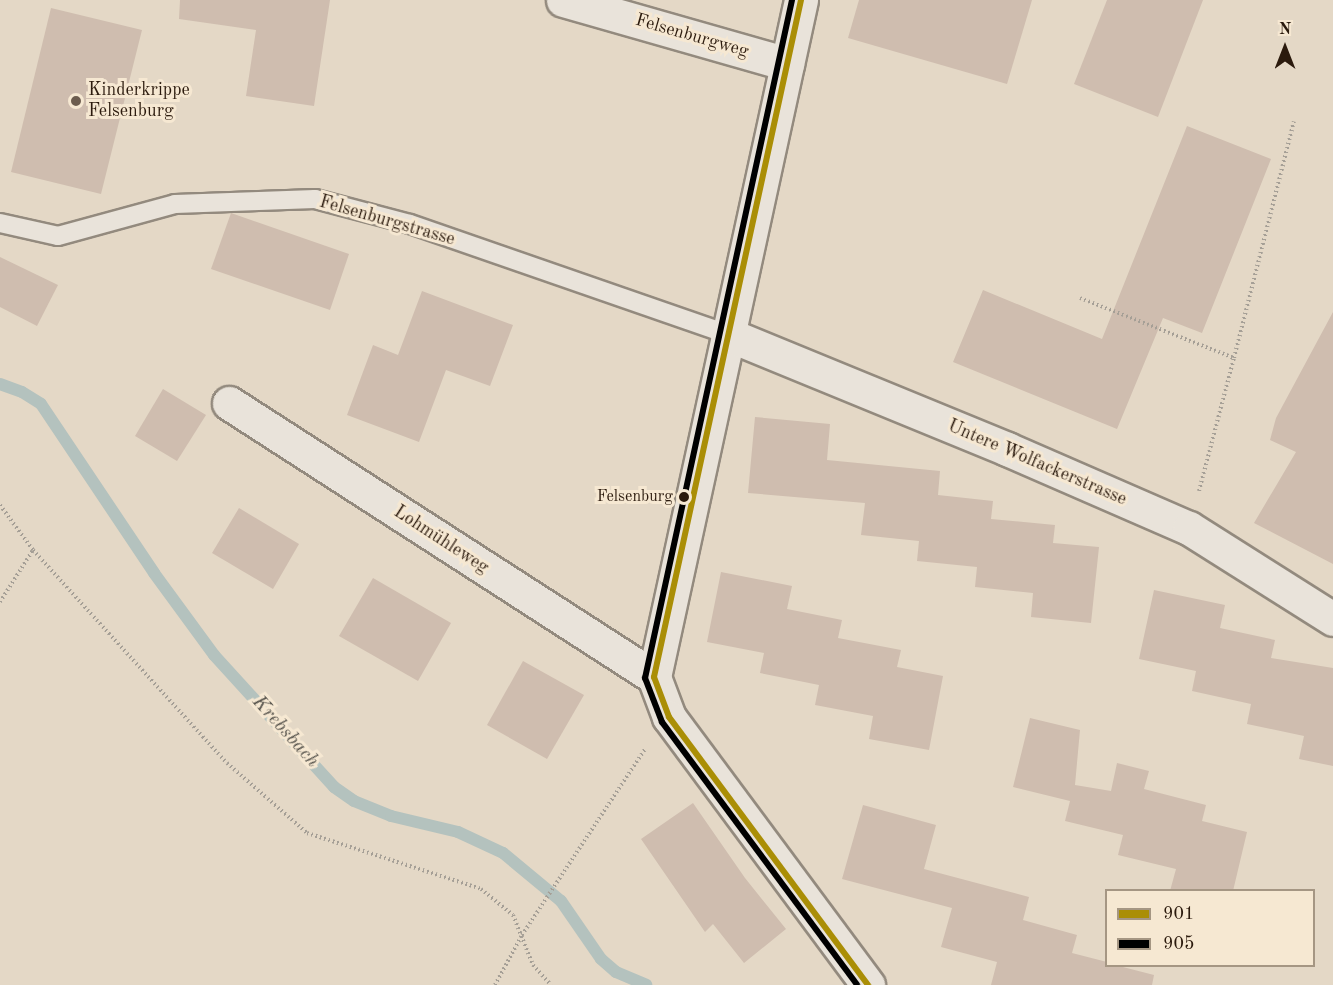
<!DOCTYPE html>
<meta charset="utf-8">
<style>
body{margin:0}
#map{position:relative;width:1333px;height:985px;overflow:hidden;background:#e4d8c6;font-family:"Old Standard TT",serif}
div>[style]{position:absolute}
.stream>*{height:12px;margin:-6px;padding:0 6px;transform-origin:6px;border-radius:6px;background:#b4c2be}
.building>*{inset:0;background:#cfbdaf}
.path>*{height:4px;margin-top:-2px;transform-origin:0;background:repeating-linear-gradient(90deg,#a59f96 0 1.5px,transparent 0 4.5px)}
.roads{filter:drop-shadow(2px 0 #938a7e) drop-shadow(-2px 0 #938a7e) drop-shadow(0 2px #938a7e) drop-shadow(0 -2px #938a7e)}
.service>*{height:18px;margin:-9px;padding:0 9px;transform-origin:9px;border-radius:9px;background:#e9e3da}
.minor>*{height:33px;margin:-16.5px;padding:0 16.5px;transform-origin:16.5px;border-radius:16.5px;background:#e9e3da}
.bus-1>*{height:6px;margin:-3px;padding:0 3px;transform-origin:3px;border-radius:3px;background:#aa8e06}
.bus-2>*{height:6px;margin:-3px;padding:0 3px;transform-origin:3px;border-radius:3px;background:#000}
.dots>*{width:16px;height:16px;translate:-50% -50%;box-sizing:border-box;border:3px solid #f6e8d2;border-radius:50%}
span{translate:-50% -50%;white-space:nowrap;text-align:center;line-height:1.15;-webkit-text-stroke:6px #f6e8d2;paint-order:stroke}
.bus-label{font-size:16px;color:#2b1a0d}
.right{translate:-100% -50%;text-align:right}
.street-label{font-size:18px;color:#2b1a0d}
.poi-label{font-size:18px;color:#2b1a0d}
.left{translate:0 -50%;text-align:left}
.water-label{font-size:20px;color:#54514a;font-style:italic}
.legend{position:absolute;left:1105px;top:889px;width:210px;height:78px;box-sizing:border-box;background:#f6e8d2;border:2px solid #a59683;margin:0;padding:8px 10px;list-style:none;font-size:18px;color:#2b1a0d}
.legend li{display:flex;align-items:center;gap:12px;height:30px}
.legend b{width:30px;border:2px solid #a59683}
.north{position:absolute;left:1255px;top:18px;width:60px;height:60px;-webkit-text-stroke:4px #f6e8d2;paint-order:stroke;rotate:0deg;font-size:16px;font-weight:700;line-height:24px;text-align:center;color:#2b1a0d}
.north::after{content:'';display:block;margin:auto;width:21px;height:27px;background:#2b1a0d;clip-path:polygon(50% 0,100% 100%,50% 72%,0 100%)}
</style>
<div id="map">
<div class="stream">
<i style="left:0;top:384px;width:23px;rotate:20deg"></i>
<i style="left:22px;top:392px;width:22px;rotate:32deg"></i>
<i style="left:41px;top:404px;width:203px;rotate:56.2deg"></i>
<i style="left:154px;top:573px;width:102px;rotate:53.8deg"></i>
<i style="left:214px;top:655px;width:178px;rotate:47.7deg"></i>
<i style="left:334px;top:787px;width:24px;rotate:35deg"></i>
<i style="left:354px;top:801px;width:40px;rotate:22deg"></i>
<i style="left:391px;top:816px;width:69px;rotate:13.4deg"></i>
<i style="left:458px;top:832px;width:50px;rotate:25deg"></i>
<i style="left:503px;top:853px;width:75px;rotate:39.6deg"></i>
<i style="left:561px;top:901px;width:70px;rotate:55.4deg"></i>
<i style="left:601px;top:959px;width:20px;rotate:41deg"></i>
<i style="left:616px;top:972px;width:33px;rotate:23deg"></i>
</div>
<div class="building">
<i style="clip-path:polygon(180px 0,330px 0,314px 106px,246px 96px,256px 30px,179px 19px)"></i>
<i style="clip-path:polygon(859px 0,1032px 0,1007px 84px,848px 38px)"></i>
<i style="clip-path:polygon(1107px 0,1203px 0,1158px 117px,1074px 84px)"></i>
<i style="clip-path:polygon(51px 8px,142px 30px,101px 194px,11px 172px)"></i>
<i style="clip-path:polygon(1187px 126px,1271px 159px,1202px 333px,1163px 318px,1117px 429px,953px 362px,983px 290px,1102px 339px)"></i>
<i style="clip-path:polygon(231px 213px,349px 254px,330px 310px,211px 269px)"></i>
<i style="clip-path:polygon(0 257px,58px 285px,37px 326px,0 307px)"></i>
<i style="clip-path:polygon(422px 291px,513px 325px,490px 386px,446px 370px,419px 442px,347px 415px,373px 345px,398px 355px)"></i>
<i style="clip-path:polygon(1333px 312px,1333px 564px,1254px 523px,1296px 452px,1270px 440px,1276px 418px)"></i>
<i style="clip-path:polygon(163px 389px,206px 415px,177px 461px,135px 436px)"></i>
<i style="clip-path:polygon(755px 417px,830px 424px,827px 460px,940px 471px,938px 495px,993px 501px,991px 519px,1055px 525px,1053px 543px,1099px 547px,1091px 623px,1031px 617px,1033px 593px,975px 587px,977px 567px,917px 561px,919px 541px,861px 535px,865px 503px,748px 493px)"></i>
<i style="clip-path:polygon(239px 508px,299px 544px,273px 589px,212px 553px)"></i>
<i style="clip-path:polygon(721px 572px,792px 586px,787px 609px,842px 620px,838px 638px,901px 650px,897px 667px,943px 676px,929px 750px,869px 739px,873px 716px,815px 705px,819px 685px,760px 673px,764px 653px,707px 642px)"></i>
<i style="clip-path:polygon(373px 578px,451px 623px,418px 681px,339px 636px)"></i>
<i style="clip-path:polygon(1154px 590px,1225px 605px,1220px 628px,1275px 640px,1271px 658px,1333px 668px,1333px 766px,1299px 759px,1304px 736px,1247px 724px,1251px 704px,1192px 691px,1196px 671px,1139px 659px)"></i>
<i style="clip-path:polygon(523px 661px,584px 695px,547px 759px,487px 725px)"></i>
<i style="clip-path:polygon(1030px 718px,1080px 730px,1075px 785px,1111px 791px,1117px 763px,1149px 771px,1144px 789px,1206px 805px,1202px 821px,1247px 832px,1233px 891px,1170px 891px,1176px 869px,1118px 855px,1123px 835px,1065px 821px,1070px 801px,1013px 787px)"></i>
<i style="clip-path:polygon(693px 803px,745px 878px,786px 929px,744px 963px,713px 924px,705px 932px,641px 839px)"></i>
<i style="clip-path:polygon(863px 805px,936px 825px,924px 869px,1029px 897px,1023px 920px,1077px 935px,1072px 953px,1107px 962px,1107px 966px,1119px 966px,1154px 975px,1152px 985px,991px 985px,997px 962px,941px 947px,952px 908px,842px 879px)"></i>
</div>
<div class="path">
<i style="left:1080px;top:298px;width:165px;rotate:21.3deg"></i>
<i style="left:1234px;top:358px;width:244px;rotate:-75.8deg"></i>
<i style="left:1199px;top:491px;width:138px;rotate:-75.3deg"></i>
<i style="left:0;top:505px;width:56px;rotate:53.7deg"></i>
<i style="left:33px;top:550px;width:288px;rotate:47.7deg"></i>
<i style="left:227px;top:763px;width:106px;rotate:41.2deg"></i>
<i style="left:307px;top:833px;width:183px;rotate:17.8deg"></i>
<i style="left:481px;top:889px;width:41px;rotate:39.1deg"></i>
<i style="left:513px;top:915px;width:54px;rotate:68.2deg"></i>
<i style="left:533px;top:965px;width:27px;rotate:48deg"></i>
<i style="left:0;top:602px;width:62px;rotate:-57.6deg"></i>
<i style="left:495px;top:985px;width:57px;rotate:-61.6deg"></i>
<i style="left:522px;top:935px;width:223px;rotate:-56.5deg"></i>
</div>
<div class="roads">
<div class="service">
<i style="left:0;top:223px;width:59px;rotate:12.6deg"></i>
<i style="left:58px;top:236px;width:121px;rotate:-15.3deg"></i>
<i style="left:175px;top:204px;width:140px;rotate:-2deg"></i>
<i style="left:315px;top:199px;width:98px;rotate:14.7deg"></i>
<i style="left:410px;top:224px;width:336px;rotate:19.1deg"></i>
</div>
<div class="minor">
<i style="left:563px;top:0;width:233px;rotate:15.9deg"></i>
<i style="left:801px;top:0;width:693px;rotate:102.25deg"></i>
<i style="left:654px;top:677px;width:43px;rotate:69.4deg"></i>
<i style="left:669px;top:717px;width:334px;rotate:53.4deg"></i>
<i style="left:727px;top:334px;width:303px;rotate:22.3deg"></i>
<i style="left:1007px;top:449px;width:198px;rotate:23.5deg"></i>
<i style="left:1189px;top:528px;width:170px;rotate:32.3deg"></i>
<i style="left:229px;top:403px;width:506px;rotate:32.81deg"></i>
</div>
</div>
<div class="bus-1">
<i style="left:801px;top:0;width:693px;rotate:102.25deg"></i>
<i style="left:654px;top:677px;width:43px;rotate:69.4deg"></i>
<i style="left:669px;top:717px;width:334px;rotate:53.4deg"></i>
</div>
<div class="bus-2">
<i style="left:792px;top:0;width:694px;rotate:102.23deg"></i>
<i style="left:645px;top:678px;width:47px;rotate:68.9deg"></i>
<i style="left:662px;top:722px;width:327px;rotate:53.4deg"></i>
</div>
<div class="dots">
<i style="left:76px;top:101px;background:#6c5c4e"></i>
<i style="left:684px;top:497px;background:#2b1a0d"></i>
</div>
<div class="bus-label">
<span class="right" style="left:673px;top:497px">Felsenburg</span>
</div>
<div class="street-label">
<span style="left:692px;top:36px;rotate:16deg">Felsenburgweg</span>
<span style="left:387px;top:221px;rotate:16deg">Felsenburgstrasse</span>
<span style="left:1037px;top:463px;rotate:23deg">Untere Wolfackerstrasse</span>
<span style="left:441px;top:540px;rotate:33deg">Lohmühleweg</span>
</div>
<div class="poi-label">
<span class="left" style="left:88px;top:101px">Kinderkrippe<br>Felsenburg</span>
</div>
<div class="water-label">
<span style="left:285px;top:732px;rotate:48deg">Krebsbach</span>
</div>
<ul class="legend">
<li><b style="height:8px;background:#aa8e06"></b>901</li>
<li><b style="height:8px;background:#000"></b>905</li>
</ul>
<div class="north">N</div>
</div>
